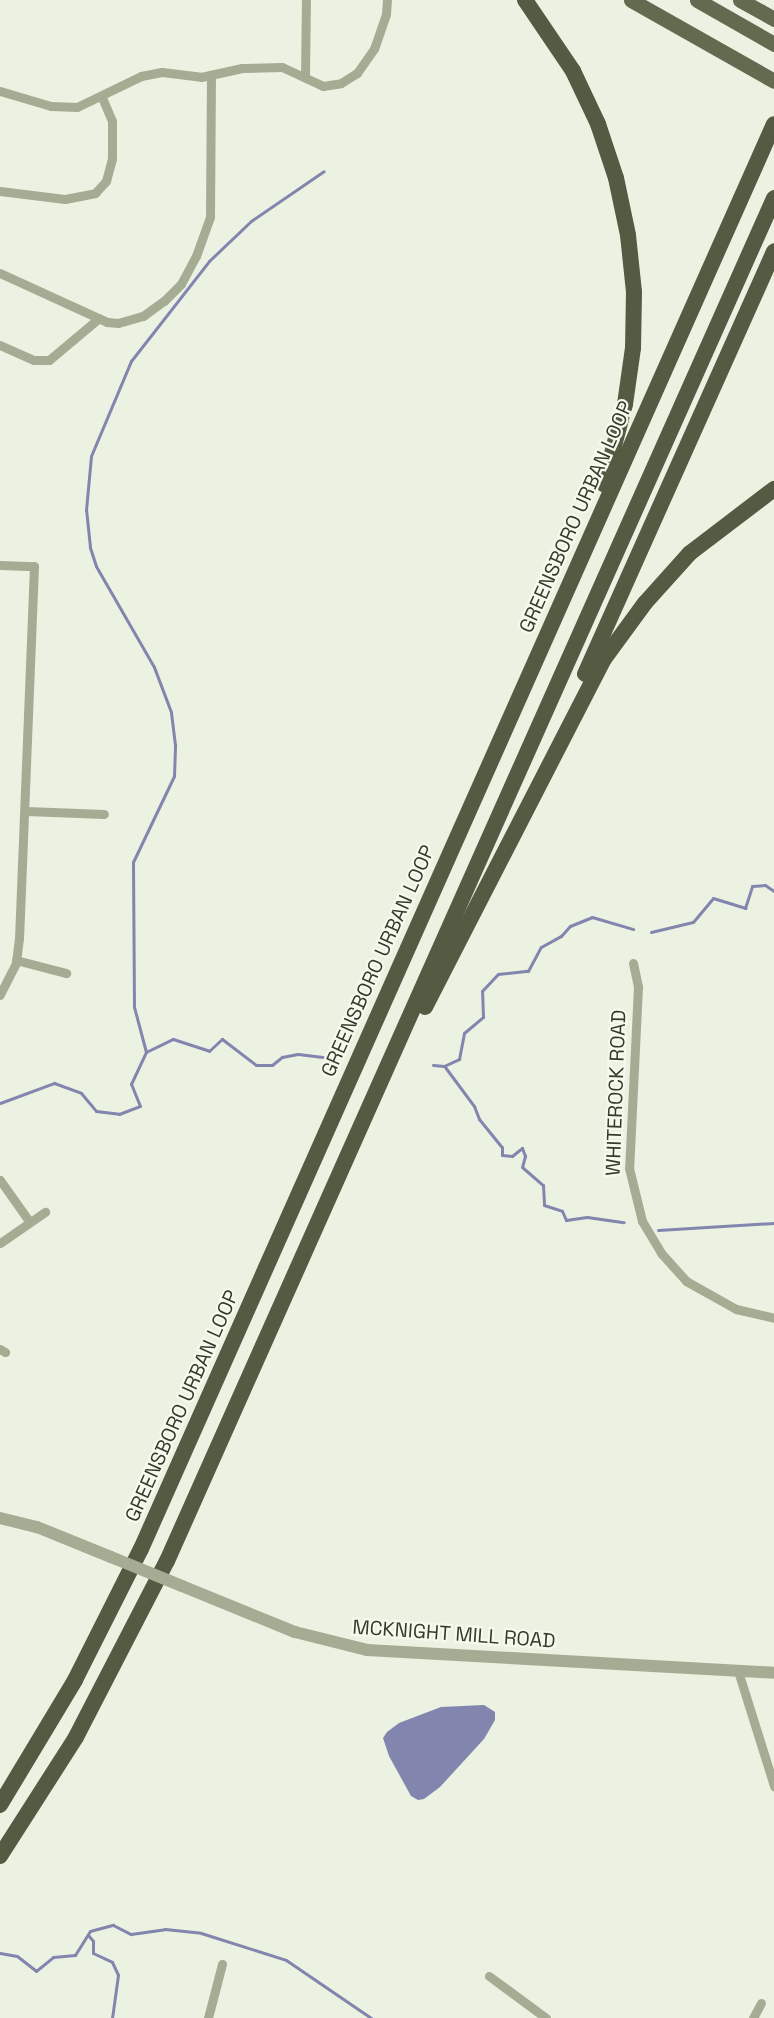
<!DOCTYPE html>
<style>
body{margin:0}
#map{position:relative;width:774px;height:2018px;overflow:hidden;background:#ebf2e1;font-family:"Space Grotesk",sans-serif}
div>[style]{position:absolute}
.water>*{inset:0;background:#8285ae}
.stream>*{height:3px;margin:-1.5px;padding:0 1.5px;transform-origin:1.5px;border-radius:1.5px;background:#8285ae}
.minor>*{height:9px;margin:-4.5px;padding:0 4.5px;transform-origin:4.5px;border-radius:4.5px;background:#a4ad93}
.tertiary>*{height:12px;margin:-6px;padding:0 6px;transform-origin:6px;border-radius:6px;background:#a4ad93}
.trunk>*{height:15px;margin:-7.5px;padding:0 7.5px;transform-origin:7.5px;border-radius:7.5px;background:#646a50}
.motorway>*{height:16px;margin:-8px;padding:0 8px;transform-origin:8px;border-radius:8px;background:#555a43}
.tertiary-bridge>*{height:12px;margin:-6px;padding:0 6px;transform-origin:6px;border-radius:6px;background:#a4ad93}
span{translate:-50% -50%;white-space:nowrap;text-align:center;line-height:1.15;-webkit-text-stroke:4.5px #f5faee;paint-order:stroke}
.street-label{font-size:20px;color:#36392b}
</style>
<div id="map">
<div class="water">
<i style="clip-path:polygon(484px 1705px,495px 1712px,495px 1720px,484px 1739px,440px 1787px,424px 1799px,418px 1800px,411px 1796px,389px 1756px,383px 1738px,387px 1732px,399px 1723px,441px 1707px)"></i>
</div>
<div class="stream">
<i style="left:651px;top:932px;width:43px;rotate:-13.4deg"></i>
<i style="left:693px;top:922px;width:31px;rotate:-50deg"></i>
<i style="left:713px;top:898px;width:34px;rotate:17deg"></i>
<i style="left:745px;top:908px;width:23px;rotate:-72deg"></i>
<i style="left:752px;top:886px;width:13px;rotate:-4deg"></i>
<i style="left:765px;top:885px;width:11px;rotate:34deg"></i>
<i style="left:146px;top:1052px;width:30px;rotate:-26deg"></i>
<i style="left:173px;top:1039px;width:38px;rotate:18deg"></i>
<i style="left:209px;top:1051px;width:18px;rotate:-43deg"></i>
<i style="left:222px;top:1039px;width:43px;rotate:37.4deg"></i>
<i style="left:256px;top:1065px;width:16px"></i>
<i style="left:272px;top:1065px;width:13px;rotate:-39deg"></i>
<i style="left:282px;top:1057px;width:16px;rotate:-11deg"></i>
<i style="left:298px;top:1054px;width:25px;rotate:7deg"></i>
<i style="left:433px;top:1065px;width:11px;rotate:5deg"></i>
<i style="left:444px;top:1066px;width:17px;rotate:-25deg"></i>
<i style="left:459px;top:1059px;width:26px;rotate:-79deg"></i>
<i style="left:464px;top:1033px;width:25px;rotate:-40deg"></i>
<i style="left:483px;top:1017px;width:26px;rotate:-92deg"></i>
<i style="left:482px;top:991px;width:23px;rotate:-47deg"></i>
<i style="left:498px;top:974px;width:30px;rotate:-6deg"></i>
<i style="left:528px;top:971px;width:27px;rotate:-62deg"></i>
<i style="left:541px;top:947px;width:23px;rotate:-29deg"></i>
<i style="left:561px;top:936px;width:13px;rotate:-48deg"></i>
<i style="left:570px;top:926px;width:24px;rotate:-22deg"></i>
<i style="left:592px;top:917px;width:43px;rotate:16.3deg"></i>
<i style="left:445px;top:1067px;width:49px;rotate:53.4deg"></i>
<i style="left:474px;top:1106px;width:14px;rotate:69deg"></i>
<i style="left:479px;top:1119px;width:36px;rotate:51deg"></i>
<i style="left:502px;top:1147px;width:8px;rotate:90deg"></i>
<i style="left:502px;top:1155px;width:10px;rotate:6deg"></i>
<i style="left:512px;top:1156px;width:13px;rotate:-39deg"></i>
<i style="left:522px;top:1148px;width:9px;rotate:69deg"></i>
<i style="left:525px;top:1156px;width:11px;rotate:105deg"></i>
<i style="left:522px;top:1167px;width:28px;rotate:41deg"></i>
<i style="left:543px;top:1185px;width:20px;rotate:87deg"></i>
<i style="left:544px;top:1205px;width:19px;rotate:18deg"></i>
<i style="left:562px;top:1211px;width:10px;rotate:66deg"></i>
<i style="left:566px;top:1220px;width:21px;rotate:-8deg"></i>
<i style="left:587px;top:1217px;width:37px;rotate:8deg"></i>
<i style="left:0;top:1103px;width:58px;rotate:-20.3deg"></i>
<i style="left:54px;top:1083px;width:29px;rotate:20deg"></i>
<i style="left:81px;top:1093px;width:23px;rotate:50deg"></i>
<i style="left:96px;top:1111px;width:23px;rotate:7deg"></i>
<i style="left:119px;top:1114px;width:22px;rotate:-21deg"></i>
<i style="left:140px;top:1106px;width:24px;rotate:-112deg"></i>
<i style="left:131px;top:1084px;width:35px;rotate:-65deg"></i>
<i style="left:146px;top:1052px;width:47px;rotate:-104.9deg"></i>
<i style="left:134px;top:1007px;width:145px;rotate:-90.4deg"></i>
<i style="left:133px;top:862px;width:95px;rotate:-64.5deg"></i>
<i style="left:174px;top:776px;width:31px;rotate:-88deg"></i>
<i style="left:175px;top:745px;width:33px;rotate:-97deg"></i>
<i style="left:171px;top:712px;width:48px;rotate:-110.7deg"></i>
<i style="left:154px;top:667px;width:116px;rotate:-119.9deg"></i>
<i style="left:96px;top:566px;width:20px;rotate:-108deg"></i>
<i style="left:90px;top:547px;width:37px;rotate:-96deg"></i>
<i style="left:86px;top:510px;width:54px;rotate:-84.7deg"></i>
<i style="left:91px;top:456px;width:103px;rotate:-67.2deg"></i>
<i style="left:131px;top:361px;width:127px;rotate:-52deg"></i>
<i style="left:209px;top:261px;width:58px;rotate:-43.6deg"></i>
<i style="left:251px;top:221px;width:88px;rotate:-34.4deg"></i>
<i style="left:658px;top:1230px;width:116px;rotate:-3.5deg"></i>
<i style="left:88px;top:1935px;width:8px;rotate:50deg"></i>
<i style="left:93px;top:1941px;width:12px;rotate:90deg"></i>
<i style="left:93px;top:1953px;width:21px;rotate:25deg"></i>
<i style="left:112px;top:1962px;width:14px;rotate:65deg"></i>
<i style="left:118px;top:1975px;width:43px;rotate:97.9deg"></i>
<i style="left:0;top:1953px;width:17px;rotate:10deg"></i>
<i style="left:17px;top:1956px;width:24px;rotate:38deg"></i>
<i style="left:36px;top:1971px;width:22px;rotate:-39deg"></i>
<i style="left:53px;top:1957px;width:22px;rotate:-5deg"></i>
<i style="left:75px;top:1955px;width:28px;rotate:-58deg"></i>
<i style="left:90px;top:1931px;width:24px;rotate:-15deg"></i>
<i style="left:113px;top:1925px;width:20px;rotate:27deg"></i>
<i style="left:131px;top:1934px;width:34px;rotate:-8deg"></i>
<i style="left:165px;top:1929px;width:36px;rotate:6deg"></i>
<i style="left:201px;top:1933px;width:89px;rotate:17.6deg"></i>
<i style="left:286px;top:1960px;width:103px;rotate:34.3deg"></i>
</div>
<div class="minor">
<i style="left:305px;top:77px;width:77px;rotate:-89.3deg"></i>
<i style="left:0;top:91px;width:53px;rotate:16.4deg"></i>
<i style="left:51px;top:106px;width:26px;rotate:2deg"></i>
<i style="left:77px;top:107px;width:71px;rotate:-25.8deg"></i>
<i style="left:141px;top:76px;width:21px;rotate:-11deg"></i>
<i style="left:162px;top:72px;width:39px;rotate:7deg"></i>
<i style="left:201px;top:77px;width:42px;rotate:-12.4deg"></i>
<i style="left:242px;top:68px;width:40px;rotate:-1.4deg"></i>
<i style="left:282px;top:67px;width:45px;rotate:24.9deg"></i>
<i style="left:323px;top:86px;width:18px;rotate:-9deg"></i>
<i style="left:341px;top:83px;width:19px;rotate:-32deg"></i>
<i style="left:357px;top:73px;width:29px;rotate:-55deg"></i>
<i style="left:374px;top:49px;width:37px;rotate:-71deg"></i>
<i style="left:386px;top:14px;width:14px;rotate:-86deg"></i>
<i style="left:0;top:191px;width:65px;rotate:7deg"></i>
<i style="left:65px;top:199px;width:31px;rotate:-11deg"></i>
<i style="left:95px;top:193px;width:16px;rotate:-47deg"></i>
<i style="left:106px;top:181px;width:23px;rotate:-75deg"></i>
<i style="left:112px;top:159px;width:38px;rotate:-90deg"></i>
<i style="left:112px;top:121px;width:25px;rotate:-113deg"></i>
<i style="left:0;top:273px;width:118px;rotate:24.6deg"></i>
<i style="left:107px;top:322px;width:11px;rotate:5deg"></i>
<i style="left:118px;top:323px;width:26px;rotate:-16deg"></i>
<i style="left:143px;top:316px;width:26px;rotate:-36deg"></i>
<i style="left:164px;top:301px;width:24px;rotate:-45deg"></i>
<i style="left:181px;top:284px;width:32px;rotate:-62deg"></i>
<i style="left:196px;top:256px;width:41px;rotate:-70.3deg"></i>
<i style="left:210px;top:217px;width:142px;rotate:-89.6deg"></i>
<i style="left:0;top:345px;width:37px;rotate:24deg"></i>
<i style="left:34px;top:360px;width:15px"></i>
<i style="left:49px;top:360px;width:65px;rotate:-40deg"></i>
<i style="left:0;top:565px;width:34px;rotate:2deg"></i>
<i style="left:34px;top:566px;width:372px;rotate:92.3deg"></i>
<i style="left:19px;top:938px;width:25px;rotate:97deg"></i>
<i style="left:16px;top:963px;width:36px;rotate:117deg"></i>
<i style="left:26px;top:811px;width:78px;rotate:2.2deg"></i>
<i style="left:16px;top:960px;width:52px;rotate:14.6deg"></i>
<i style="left:633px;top:963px;width:25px;rotate:78deg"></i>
<i style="left:638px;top:987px;width:181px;rotate:92.8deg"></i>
<i style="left:629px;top:1168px;width:55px;rotate:76.2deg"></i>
<i style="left:642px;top:1221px;width:37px;rotate:59deg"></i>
<i style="left:661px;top:1253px;width:38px;rotate:48deg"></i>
<i style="left:686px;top:1281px;width:57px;rotate:29.2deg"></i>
<i style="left:736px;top:1309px;width:39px;rotate:13deg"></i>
<i style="left:0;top:1180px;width:50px;rotate:54.7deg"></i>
<i style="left:0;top:1243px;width:55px;rotate:-34.6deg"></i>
<i style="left:0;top:1349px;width:6px;rotate:31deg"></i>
<i style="left:738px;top:1671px;width:121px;rotate:72.6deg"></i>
<i style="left:489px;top:1976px;width:71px;rotate:36.4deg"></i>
<i style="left:208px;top:2018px;width:56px;rotate:-75.5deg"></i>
<i style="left:753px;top:2018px;width:17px;rotate:-62deg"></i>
</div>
<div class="tertiary">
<i style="left:0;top:1518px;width:38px;rotate:14deg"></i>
<i style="left:37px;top:1527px;width:80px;rotate:22.1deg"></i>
<i style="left:182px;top:1586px;width:122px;rotate:22.2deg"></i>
<i style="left:295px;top:1632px;width:74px;rotate:14deg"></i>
<i style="left:367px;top:1650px;width:408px;rotate:3.2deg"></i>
</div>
<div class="trunk">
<i style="left:631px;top:0;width:164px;rotate:29.5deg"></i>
<i style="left:697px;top:0;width:89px;rotate:29.7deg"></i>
<i style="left:740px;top:0;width:39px;rotate:29deg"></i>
</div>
<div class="motorway">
<i style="left:525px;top:0;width:86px;rotate:55.9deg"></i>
<i style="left:573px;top:71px;width:59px;rotate:64.7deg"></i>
<i style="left:598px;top:124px;width:57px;rotate:71.6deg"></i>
<i style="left:616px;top:178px;width:58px;rotate:78.1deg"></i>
<i style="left:628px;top:235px;width:57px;rotate:84deg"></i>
<i style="left:634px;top:292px;width:56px;rotate:91deg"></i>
<i style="left:633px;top:348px;width:57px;rotate:98.1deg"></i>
<i style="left:625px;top:404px;width:83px;rotate:104.7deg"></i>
<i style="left:585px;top:674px;width:463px;rotate:-65.9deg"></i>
<i style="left:425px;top:1007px;width:391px;rotate:-62.8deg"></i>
<i style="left:604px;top:659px;width:69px;rotate:-53.8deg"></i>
<i style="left:645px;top:603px;width:67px;rotate:-48deg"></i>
<i style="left:690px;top:553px;width:106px;rotate:-37.3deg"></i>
<i style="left:0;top:1805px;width:146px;rotate:-59deg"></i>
<i style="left:75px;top:1680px;width:147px;rotate:-63.3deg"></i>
<i style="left:141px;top:1549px;width:1559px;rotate:-66.05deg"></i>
<i style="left:0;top:1856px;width:141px;rotate:-57.4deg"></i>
<i style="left:76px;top:1737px;width:198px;rotate:-62.7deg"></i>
<i style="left:167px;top:1561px;width:1492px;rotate:-65.99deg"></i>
</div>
<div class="tertiary-bridge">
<i style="left:111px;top:1557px;width:77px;rotate:22.2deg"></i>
</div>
<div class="street-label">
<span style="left:576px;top:517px;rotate:-66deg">GREENSBORO URBAN LOOP</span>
<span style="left:378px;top:961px;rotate:-66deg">GREENSBORO URBAN LOOP</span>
<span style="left:616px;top:1093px;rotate:-88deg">WHITEROCK ROAD</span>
<span style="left:182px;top:1406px;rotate:-66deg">GREENSBORO URBAN LOOP</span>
<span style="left:454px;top:1634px;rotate:4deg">MCKNIGHT MILL ROAD</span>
</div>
</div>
